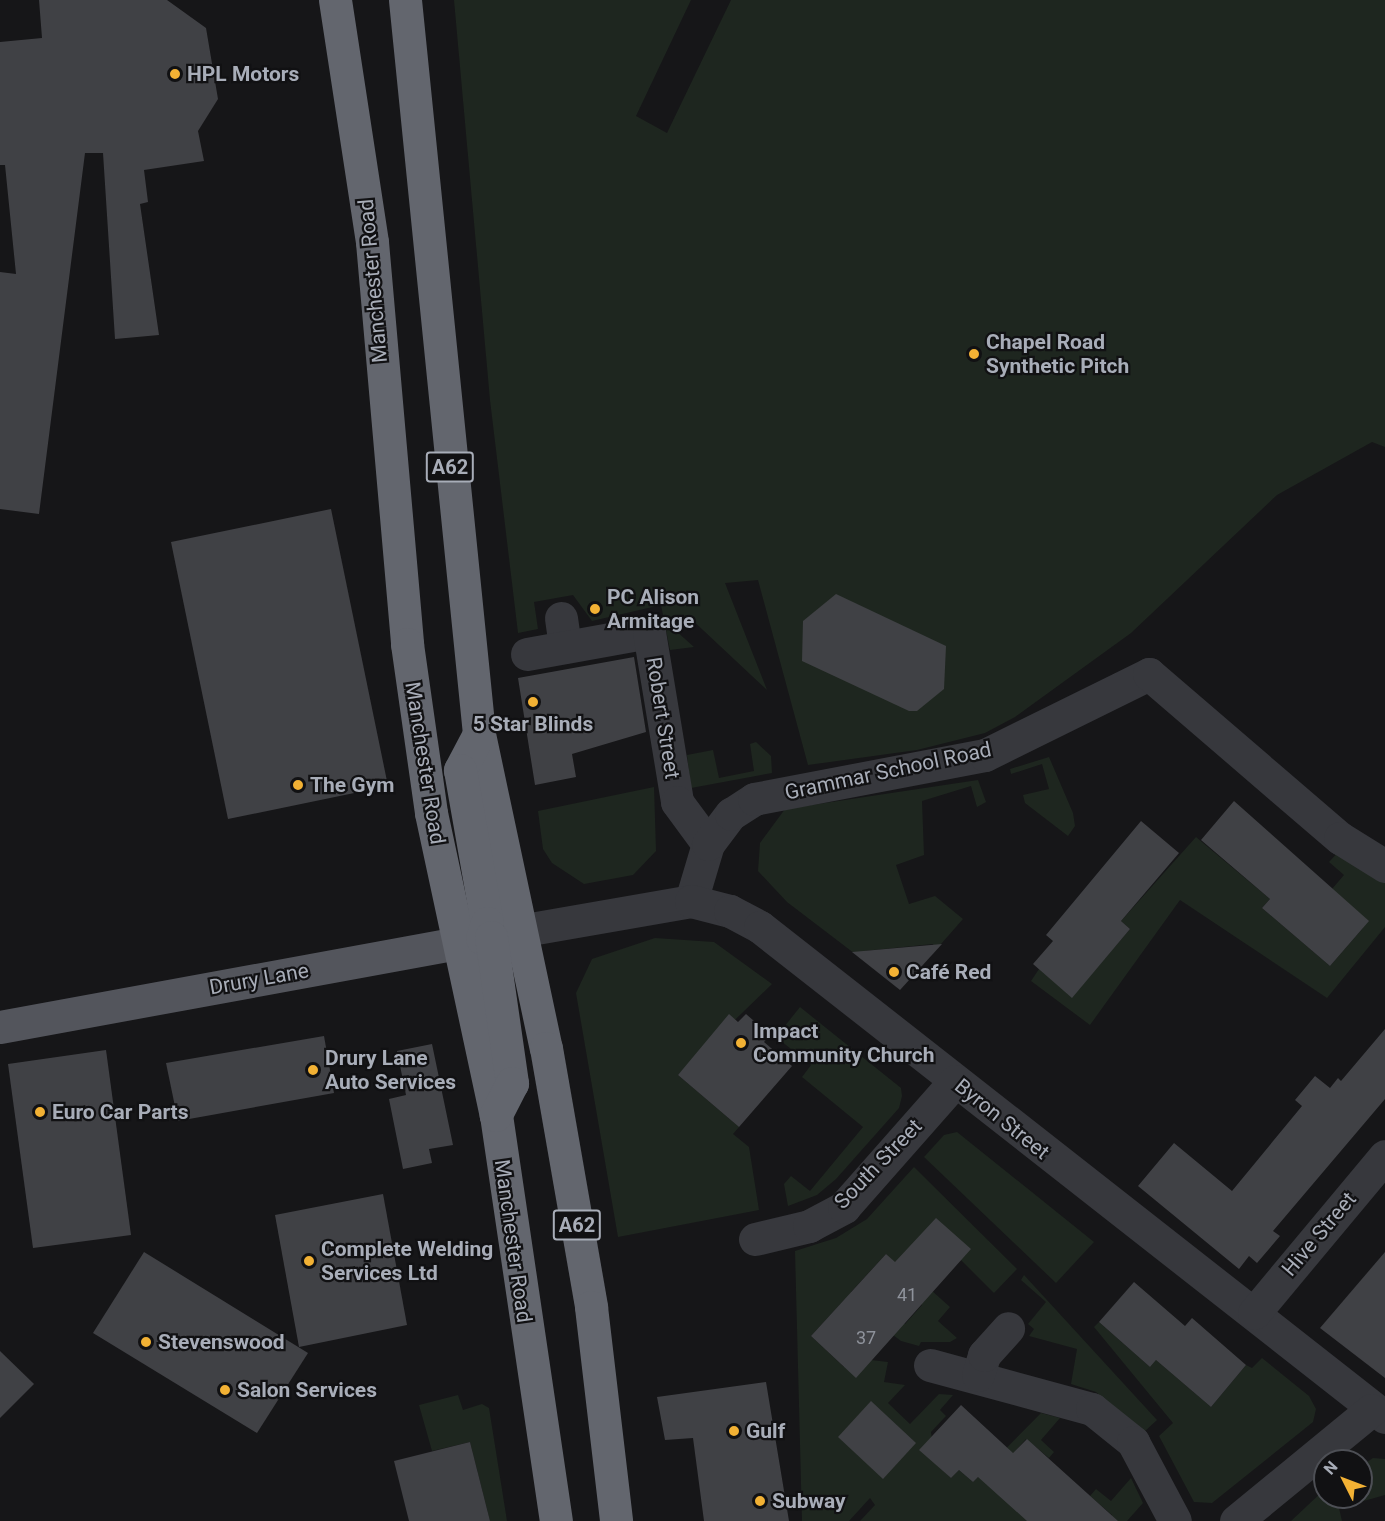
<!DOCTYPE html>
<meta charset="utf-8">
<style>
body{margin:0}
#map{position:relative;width:1385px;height:1521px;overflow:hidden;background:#161618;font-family:Roboto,sans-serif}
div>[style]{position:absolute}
.green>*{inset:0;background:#1e261f}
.building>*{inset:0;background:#404145}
.minor>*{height:33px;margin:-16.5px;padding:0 16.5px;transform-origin:16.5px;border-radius:16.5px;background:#37383d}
.major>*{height:33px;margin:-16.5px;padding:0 16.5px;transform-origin:16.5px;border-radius:16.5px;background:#53555c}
.highway>*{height:33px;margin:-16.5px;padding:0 16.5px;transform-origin:16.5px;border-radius:16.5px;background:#63666e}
.dots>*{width:16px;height:16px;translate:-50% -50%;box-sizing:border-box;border:3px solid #111113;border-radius:50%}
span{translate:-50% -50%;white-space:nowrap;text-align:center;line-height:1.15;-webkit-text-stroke:4.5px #111113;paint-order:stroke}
.number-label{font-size:18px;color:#8e929b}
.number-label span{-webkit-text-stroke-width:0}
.shield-label span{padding:2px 4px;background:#111113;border:2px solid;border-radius:4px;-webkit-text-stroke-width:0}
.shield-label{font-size:20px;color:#a8adb8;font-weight:700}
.poi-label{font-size:21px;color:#a8adb8;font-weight:700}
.left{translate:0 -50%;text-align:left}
.street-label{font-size:21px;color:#a8adb8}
.north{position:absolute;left:1313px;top:1449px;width:60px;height:60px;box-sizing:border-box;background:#111113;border:2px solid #4d4f55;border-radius:50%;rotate:312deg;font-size:16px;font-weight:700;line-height:24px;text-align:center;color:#a8adb8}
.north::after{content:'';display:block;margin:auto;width:21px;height:27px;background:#f2b134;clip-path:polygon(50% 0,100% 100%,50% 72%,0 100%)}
</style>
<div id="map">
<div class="green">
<i style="clip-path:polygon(454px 0,691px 0,636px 116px,667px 133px,731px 0,1385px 0,1385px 447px,1372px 442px,1277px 495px,1131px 633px,1015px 717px,985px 733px,917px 750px,808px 765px,758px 580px,725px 583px,767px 690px,688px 616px,675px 630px,694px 647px,670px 650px,661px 605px,592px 621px,573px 595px,534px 602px,538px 629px,518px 633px,490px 400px)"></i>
<i style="clip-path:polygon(756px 742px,771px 756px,772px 773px,691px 788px,687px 755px,713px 750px,719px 778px,754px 771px,750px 744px)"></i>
<i style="clip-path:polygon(1049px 757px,1073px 813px,1075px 826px,1068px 836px,1025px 803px,1023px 795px,1049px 789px,1042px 764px,1011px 774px,1010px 769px)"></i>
<i style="clip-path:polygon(978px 780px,986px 802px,977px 807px,971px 786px,922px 801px,924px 855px,896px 865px,909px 904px,935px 896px,963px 919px,934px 952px,933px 944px,864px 951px,863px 960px,787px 902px,758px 871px,760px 843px,785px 809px)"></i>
<i style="clip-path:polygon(654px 787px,656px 851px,633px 875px,584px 884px,552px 863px,543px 849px,538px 811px)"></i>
<i style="clip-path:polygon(1196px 837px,1270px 899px,1262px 908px,1330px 966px,1363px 928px,1332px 889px,1344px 875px,1329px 862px,1341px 849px,1385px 878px,1385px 927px,1327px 998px,1180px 900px,1090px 1025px,1031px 981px,1039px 969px,1072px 997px,1130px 929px,1121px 921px)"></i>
<i style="clip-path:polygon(655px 938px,714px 942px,772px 984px,678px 1075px,739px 1127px,733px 1134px,749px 1147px,759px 1210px,618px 1237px,576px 993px,592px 959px)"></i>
<i style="clip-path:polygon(800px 1007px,901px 1088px,902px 1096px,899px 1108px,836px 1179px,817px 1195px,788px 1206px,784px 1184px,791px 1176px,810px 1191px,863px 1127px,802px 1077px,811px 1065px,776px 1037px)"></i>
<i style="clip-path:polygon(957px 1132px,1094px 1242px,1056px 1283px,924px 1157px,944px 1135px)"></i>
<i style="clip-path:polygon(evenodd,914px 1167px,1017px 1269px,994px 1293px,961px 1260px,921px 1281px,950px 1307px,938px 1321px,957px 1338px,950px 1342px,921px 1342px,919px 1346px,901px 1341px,845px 1299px,811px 1336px,844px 1367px,854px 1358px,888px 1362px,884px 1382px,905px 1385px,888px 1403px,910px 1424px,939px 1394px,953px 1395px,940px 1410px,946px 1416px,931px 1432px,935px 1463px,951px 1478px,959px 1470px,973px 1482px,1041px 1413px,1060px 1418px,1041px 1440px,1054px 1452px,1049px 1458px,1026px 1439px,986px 1484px,1045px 1521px,860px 1521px,875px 1505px,870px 1498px,849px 1521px,802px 1521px,795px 1251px,836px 1238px,867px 1219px,914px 1167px,886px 1254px,922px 1305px,905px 1324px,851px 1292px,886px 1254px)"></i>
<i style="clip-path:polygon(1024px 1275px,1157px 1420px,1144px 1432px,1096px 1392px,1071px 1384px,1077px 1349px,1029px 1336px,1034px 1329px,1028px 1324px,1046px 1302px,1021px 1280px)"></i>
<i style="clip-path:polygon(1099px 1322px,1150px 1367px,1156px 1360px,1211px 1407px,1246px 1365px,1252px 1368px,1262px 1358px,1309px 1396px,1316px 1409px,1313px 1422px,1212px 1503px,1194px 1502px,1159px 1436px,1173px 1423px,1094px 1327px)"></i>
<i style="clip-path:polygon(458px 1395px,463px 1410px,482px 1404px,489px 1408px,507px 1521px,490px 1521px,470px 1442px,432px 1451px,419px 1405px)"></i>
<i style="clip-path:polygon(1373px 1458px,1385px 1459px,1385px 1495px,1339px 1508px,1342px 1521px,1291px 1521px,1325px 1489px,1325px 1497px,1361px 1497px,1361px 1466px)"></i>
<i style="clip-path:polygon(1131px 1478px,1143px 1503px,1127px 1521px,1107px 1521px,1112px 1515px,1090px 1496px,1096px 1489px,1111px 1501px)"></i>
</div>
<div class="building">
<i style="clip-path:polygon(39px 0,167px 0,206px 28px,218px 99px,198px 131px,204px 161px,144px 170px,148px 202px,140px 204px,159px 335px,115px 339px,103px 153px,85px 153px,39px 514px,0 509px,0 272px,16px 274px,5px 165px,0 165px,0 42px,42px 38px)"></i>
<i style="clip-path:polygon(331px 509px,388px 786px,228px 819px,171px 542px)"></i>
<i style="clip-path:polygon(836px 594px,946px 646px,944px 689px,917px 711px,909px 711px,802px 661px,803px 621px)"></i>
<i style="clip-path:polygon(634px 657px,646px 732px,572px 754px,576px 777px,535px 785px,518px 678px)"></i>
<i style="clip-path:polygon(1234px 801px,1369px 921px,1330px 966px,1262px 908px,1270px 899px,1201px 840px)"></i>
<i style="clip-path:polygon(1141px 821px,1179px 853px,1121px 921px,1130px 929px,1072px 998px,1033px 964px,1053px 941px,1046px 935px)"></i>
<i style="clip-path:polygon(942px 944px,900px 990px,852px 952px)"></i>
<i style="clip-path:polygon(729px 1014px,738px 1022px,746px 1014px,770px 1035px,764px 1042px,792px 1066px,739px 1127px,678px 1075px)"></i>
<i style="clip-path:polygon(1385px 1029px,1385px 1099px,1273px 1231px,1280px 1236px,1257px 1263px,1249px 1256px,1239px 1269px,1138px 1186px,1174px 1143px,1232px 1191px,1302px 1106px,1295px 1100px,1315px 1076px,1330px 1088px,1338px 1078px,1341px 1081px)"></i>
<i style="clip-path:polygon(324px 1036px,334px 1093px,178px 1121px,166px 1063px)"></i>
<i style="clip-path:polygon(432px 1044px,453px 1145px,429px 1149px,432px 1163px,403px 1169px,389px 1099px,406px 1095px,397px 1051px)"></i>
<i style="clip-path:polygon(106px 1050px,131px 1235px,33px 1248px,8px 1064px)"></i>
<i style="clip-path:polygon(383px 1194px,407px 1325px,299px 1347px,275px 1215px)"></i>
<i style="clip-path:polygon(936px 1218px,971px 1249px,856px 1378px,811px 1336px,886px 1254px,895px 1262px)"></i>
<i style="clip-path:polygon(144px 1252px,308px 1353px,257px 1433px,93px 1333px)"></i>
<i style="clip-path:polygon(1385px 1252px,1385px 1378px,1320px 1328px)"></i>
<i style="clip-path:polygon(1134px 1282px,1185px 1326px,1192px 1318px,1246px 1365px,1211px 1407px,1156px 1360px,1150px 1367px,1099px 1322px)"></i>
<i style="clip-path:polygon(0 1351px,34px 1384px,0 1418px)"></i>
<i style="clip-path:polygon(766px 1382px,789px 1521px,704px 1521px,693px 1438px,665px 1440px,657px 1397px)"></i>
<i style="clip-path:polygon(871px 1401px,916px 1443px,883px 1479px,838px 1437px)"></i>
<i style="clip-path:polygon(961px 1405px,1013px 1453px,1027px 1439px,1118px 1521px,1027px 1521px,978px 1477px,973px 1482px,959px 1470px,951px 1478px,919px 1450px)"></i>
<i style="clip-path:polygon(470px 1442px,490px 1521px,409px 1521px,394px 1461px)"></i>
</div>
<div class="minor">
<i style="left:561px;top:618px;width:29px;rotate:82deg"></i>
<i style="left:527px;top:654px;width:124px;rotate:-10.2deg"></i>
<i style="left:649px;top:632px;width:172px;rotate:80.6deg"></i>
<i style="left:677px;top:802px;width:52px;rotate:53.6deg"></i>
<i style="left:691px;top:901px;width:59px;rotate:-73.4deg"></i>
<i style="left:708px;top:844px;width:38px;rotate:-53deg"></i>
<i style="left:731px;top:814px;width:27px;rotate:-33deg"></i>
<i style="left:754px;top:799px;width:235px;rotate:-10.8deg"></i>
<i style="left:985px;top:755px;width:183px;rotate:-26.3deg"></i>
<i style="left:1149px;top:674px;width:252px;rotate:40.7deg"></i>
<i style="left:1340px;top:838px;width:53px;rotate:31.9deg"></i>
<i style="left:519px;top:931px;width:175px;rotate:-9.9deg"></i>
<i style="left:691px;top:901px;width:40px;rotate:14.4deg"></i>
<i style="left:730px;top:911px;width:34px;rotate:28deg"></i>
<i style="left:760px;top:927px;width:794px;rotate:38.1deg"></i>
<i style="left:755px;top:1239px;width:56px;rotate:-13.5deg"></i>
<i style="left:809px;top:1226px;width:40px;rotate:-28deg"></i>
<i style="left:844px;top:1207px;width:168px;rotate:-48.6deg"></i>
<i style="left:1254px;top:1313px;width:204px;rotate:-50.2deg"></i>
<i style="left:930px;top:1365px;width:168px;rotate:15.2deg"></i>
<i style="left:1092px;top:1409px;width:53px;rotate:38.8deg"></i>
<i style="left:1133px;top:1442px;width:89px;rotate:62deg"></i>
<i style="left:978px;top:1375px;width:21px;rotate:-73deg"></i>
<i style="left:984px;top:1355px;width:36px;rotate:-48deg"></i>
<i style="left:1236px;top:1521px;width:175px;rotate:-39.4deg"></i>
</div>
<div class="major">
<i style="left:0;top:1027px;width:496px;rotate:-10.4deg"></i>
</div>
<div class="highway">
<i style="left:335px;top:0;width:245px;rotate:81.3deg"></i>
<i style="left:372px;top:242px;width:404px;rotate:85deg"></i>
<i style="left:407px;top:644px;width:171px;rotate:81.9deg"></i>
<i style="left:431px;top:813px;width:309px;rotate:77.9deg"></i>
<i style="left:496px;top:1115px;width:410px;rotate:81.6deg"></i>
<i style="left:405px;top:0;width:738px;rotate:84.24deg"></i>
<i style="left:479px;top:734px;width:321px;rotate:78deg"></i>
<i style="left:546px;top:1048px;width:263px;rotate:80.1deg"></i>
<i style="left:591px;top:1307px;width:215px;rotate:83.3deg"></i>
<i style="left:479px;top:734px;width:41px;rotate:117.8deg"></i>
<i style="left:460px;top:770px;width:155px;rotate:80deg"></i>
<i style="left:487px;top:923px;width:16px;rotate:108deg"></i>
<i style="left:491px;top:937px;width:148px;rotate:81.8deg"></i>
<i style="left:512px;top:1083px;width:36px;rotate:117deg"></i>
</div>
<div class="dots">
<i style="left:175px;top:74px;background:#f2b134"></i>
<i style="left:974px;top:354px;background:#f2b134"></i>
<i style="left:595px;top:609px;background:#f2b134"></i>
<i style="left:533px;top:702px;background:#f2b134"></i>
<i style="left:298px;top:785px;background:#f2b134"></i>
<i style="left:894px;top:972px;background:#f2b134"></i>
<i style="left:741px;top:1043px;background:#f2b134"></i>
<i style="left:313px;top:1070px;background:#f2b134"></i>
<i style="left:40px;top:1112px;background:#f2b134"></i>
<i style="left:309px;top:1261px;background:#f2b134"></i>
<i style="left:146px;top:1342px;background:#f2b134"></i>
<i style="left:225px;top:1390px;background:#f2b134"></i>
<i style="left:734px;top:1431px;background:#f2b134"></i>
<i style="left:760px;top:1501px;background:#f2b134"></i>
</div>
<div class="number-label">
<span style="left:907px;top:1295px">41</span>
<span style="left:866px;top:1338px">37</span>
</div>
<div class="shield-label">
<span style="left:450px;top:467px">A62</span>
<span style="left:577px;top:1225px">A62</span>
</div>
<div class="poi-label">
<span class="left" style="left:187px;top:74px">HPL Motors</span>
<span class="left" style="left:986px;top:354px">Chapel Road<br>Synthetic Pitch</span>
<span class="left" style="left:607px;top:609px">PC Alison<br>Armitage</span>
<span style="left:533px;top:724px">5 Star Blinds</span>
<span class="left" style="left:310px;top:785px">The Gym</span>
<span class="left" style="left:906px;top:972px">Café Red</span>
<span class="left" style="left:753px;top:1043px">Impact<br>Community Church</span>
<span class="left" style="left:325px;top:1070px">Drury Lane<br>Auto Services</span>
<span class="left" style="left:52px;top:1112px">Euro Car Parts</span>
<span class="left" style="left:321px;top:1261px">Complete Welding<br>Services Ltd</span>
<span class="left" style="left:158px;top:1342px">Stevenswood</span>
<span class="left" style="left:237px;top:1390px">Salon Services</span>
<span class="left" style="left:746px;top:1431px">Gulf</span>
<span class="left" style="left:772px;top:1501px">Subway</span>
</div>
<div class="street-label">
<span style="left:373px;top:281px;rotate:-95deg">Manchester Road</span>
<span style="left:663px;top:718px;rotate:81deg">Robert Street</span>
<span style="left:425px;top:763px;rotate:81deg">Manchester Road</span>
<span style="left:888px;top:771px;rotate:-12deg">Grammar School Road</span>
<span style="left:259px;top:979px;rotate:-10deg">Drury Lane</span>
<span style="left:1002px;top:1119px;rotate:39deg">Byron Street</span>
<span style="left:878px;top:1164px;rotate:-46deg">South Street</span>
<span style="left:1319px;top:1234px;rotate:-50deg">Hive Street</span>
<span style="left:513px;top:1241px;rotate:82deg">Manchester Road</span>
</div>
<div class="north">N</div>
</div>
